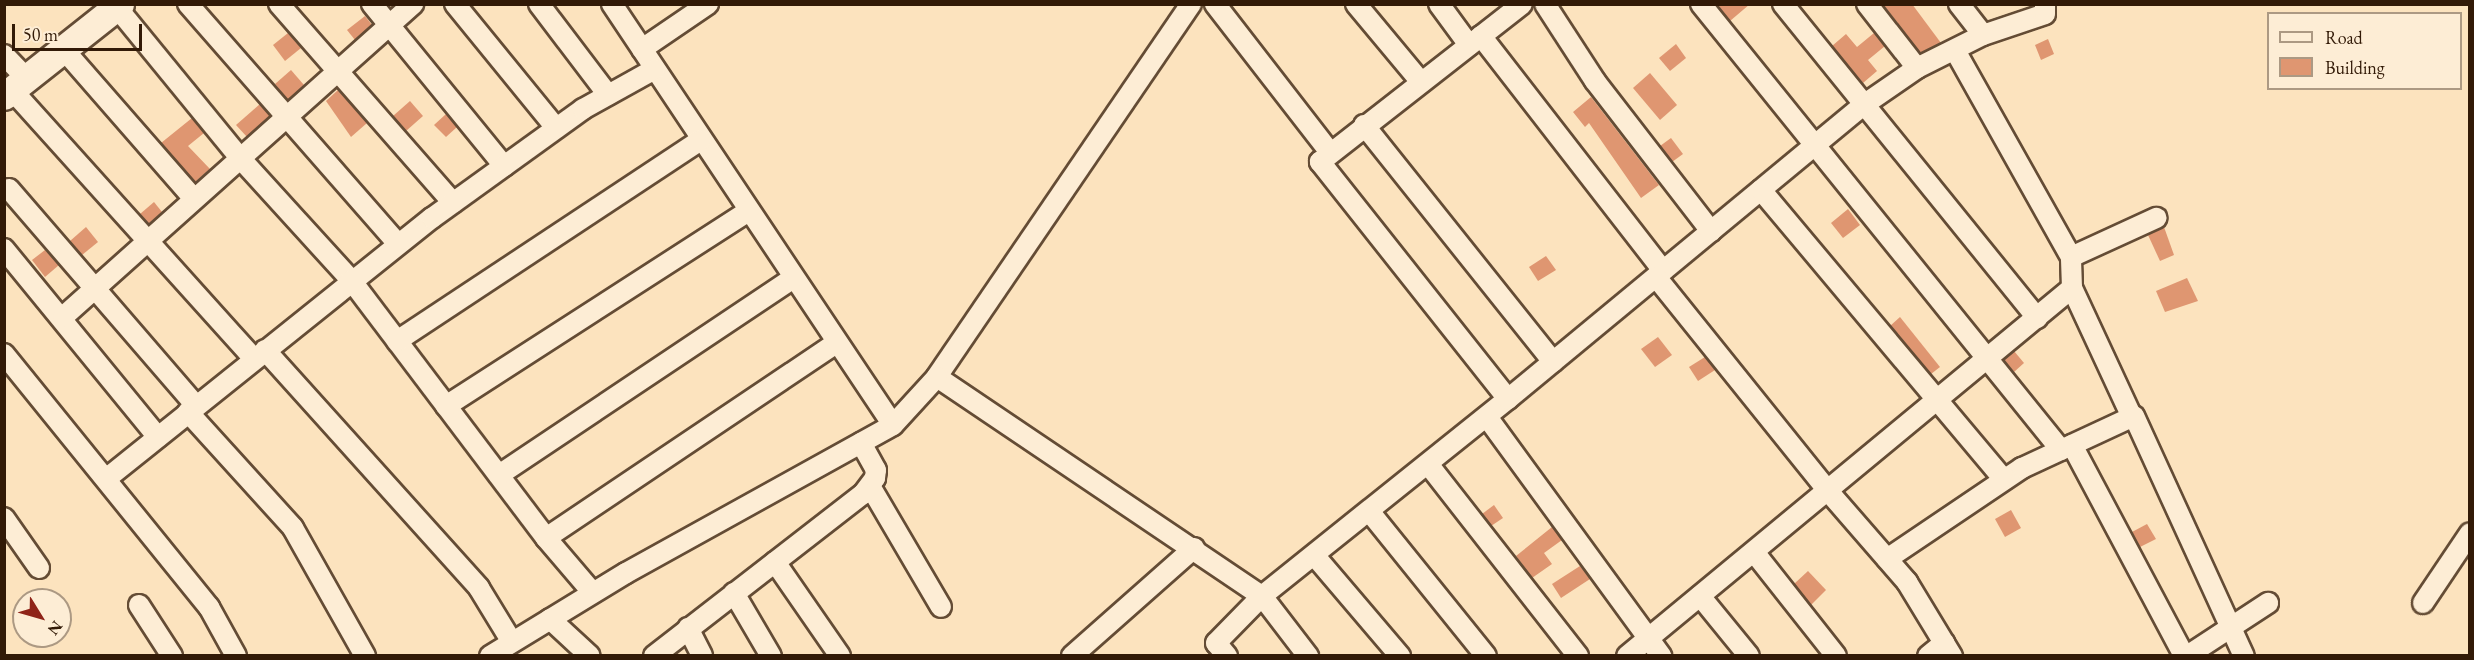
<!DOCTYPE html>
<style>
body{margin:0}
#map{position:relative;width:2474px;height:660px;overflow:hidden;background:#fce3be;font-family:"EB Garamond",serif}
div>[style]{position:absolute}
.building>*{inset:0;background:#df9671}
.roads{filter:drop-shadow(2px 0 #644c35) drop-shadow(-2px 0 #644c35) drop-shadow(0 2px #644c35) drop-shadow(0 -2px #644c35)}
.street>*{height:20px;margin:-10px;padding:0 10px;transform-origin:10px;border-radius:10px;background:#fdedd5}
.secondary>*{height:27px;margin:-13.5px;padding:0 13.5px;transform-origin:13.5px;border-radius:13.5px;background:#fdedd5}
span{translate:-50% -50%;white-space:nowrap;text-align:center;line-height:1.15;-webkit-text-stroke:6px #fdedd5;paint-order:stroke}
.frame{position:absolute;inset:0;border:6px solid #321a07;pointer-events:none}
.legend{position:absolute;left:2267px;top:12px;width:195px;height:78px;box-sizing:border-box;background:#fdedd5;border:2px solid #ac9983;margin:0;padding:8px 10px;list-style:none;font-size:18px;color:#321a07}
.legend li{display:flex;align-items:center;gap:12px;height:30px}
.legend b{width:30px;border:2px solid #ac9983}
.north{position:absolute;left:12px;top:588px;width:60px;height:60px;box-sizing:border-box;background:#fdedd5;border:2px solid #ac9983;border-radius:50%;rotate:127deg;font-size:16px;font-weight:700;line-height:24px;text-align:center;color:#321a07}
.north::after{content:'';display:block;margin:auto;width:21px;height:27px;background:#8f2418;clip-path:polygon(50% 0,100% 100%,50% 72%,0 100%)}
.scale{position:absolute;left:12px;top:24px;width:130px;height:27px;box-sizing:border-box;border:3px solid #321a07;border-top:0;padding-left:8px;font-size:18px;line-height:21px;white-space:nowrap;color:#321a07;-webkit-text-stroke:4px #fdedd5;paint-order:stroke}
</style>
<div id="map">
<div class="building">
<i style="clip-path:polygon(1721px 4px,1750px 4px,1730px 21px,1719px 7px)"></i>
<i style="clip-path:polygon(1883px 4px,1912px 4px,1941px 43px,1920px 53px)"></i>
<i style="clip-path:polygon(365px 16px,372px 25px,355px 40px,347px 30px)"></i>
<i style="clip-path:polygon(288px 33px,301px 48px,285px 61px,273px 45px)"></i>
<i style="clip-path:polygon(1874px 33px,1885px 46px,1868px 60px,1877px 71px,1863px 83px,1832px 46px,1846px 34px,1857px 47px)"></i>
<i style="clip-path:polygon(2048px 39px,2054px 54px,2041px 60px,2035px 45px)"></i>
<i style="clip-path:polygon(1676px 44px,1686px 58px,1670px 71px,1659px 58px)"></i>
<i style="clip-path:polygon(291px 70px,304px 85px,288px 100px,275px 84px)"></i>
<i style="clip-path:polygon(1650px 73px,1677px 105px,1660px 120px,1633px 88px)"></i>
<i style="clip-path:polygon(338px 90px,367px 123px,351px 137px,326px 101px)"></i>
<i style="clip-path:polygon(1591px 97px,1659px 185px,1641px 198px,1589px 123px,1585px 127px,1573px 112px)"></i>
<i style="clip-path:polygon(410px 101px,423px 116px,406px 131px,393px 116px)"></i>
<i style="clip-path:polygon(260px 104px,270px 116px,247px 137px,236px 125px)"></i>
<i style="clip-path:polygon(446px 114px,457px 127px,446px 137px,434px 125px)"></i>
<i style="clip-path:polygon(192px 118px,204px 133px,188px 146px,210px 169px,195px 182px,161px 143px)"></i>
<i style="clip-path:polygon(1671px 138px,1683px 154px,1672px 162px,1660px 146px)"></i>
<i style="clip-path:polygon(154px 202px,162px 212px,149px 224px,140px 214px)"></i>
<i style="clip-path:polygon(1848px 209px,1860px 225px,1843px 238px,1831px 223px)"></i>
<i style="clip-path:polygon(86px 227px,98px 242px,82px 255px,70px 241px)"></i>
<i style="clip-path:polygon(2164px 227px,2174px 255px,2160px 261px,2148px 235px)"></i>
<i style="clip-path:polygon(45px 250px,59px 265px,45px 277px,32px 260px)"></i>
<i style="clip-path:polygon(1546px 256px,1556px 270px,1538px 281px,1529px 267px)"></i>
<i style="clip-path:polygon(2187px 278px,2198px 301px,2165px 312px,2156px 291px)"></i>
<i style="clip-path:polygon(1900px 317px,1940px 367px,1931px 374px,1890px 326px)"></i>
<i style="clip-path:polygon(1658px 337px,1672px 355px,1655px 367px,1641px 349px)"></i>
<i style="clip-path:polygon(2014px 351px,2024px 363px,2014px 372px,2004px 360px)"></i>
<i style="clip-path:polygon(1705px 357px,1715px 370px,1698px 381px,1689px 367px)"></i>
<i style="clip-path:polygon(1494px 505px,1503px 518px,1491px 526px,1482px 514px)"></i>
<i style="clip-path:polygon(2011px 510px,2021px 528px,2005px 537px,1995px 519px)"></i>
<i style="clip-path:polygon(2147px 524px,2156px 539px,2140px 547px,2132px 532px)"></i>
<i style="clip-path:polygon(1552px 527px,1562px 540px,1544px 553px,1552px 564px,1532px 578px,1516px 556px)"></i>
<i style="clip-path:polygon(1580px 566px,1590px 579px,1561px 598px,1552px 584px)"></i>
<i style="clip-path:polygon(1808px 571px,1826px 590px,1811px 605px,1794px 584px)"></i>
</div>
<div class="roads">
<div class="street">
<i style="left:114px;top:4px;width:199px;rotate:50.7deg"></i>
<i style="left:240px;top:158px;width:165px;rotate:47.7deg"></i>
<i style="left:351px;top:280px;width:323px;rotate:52.9deg"></i>
<i style="left:546px;top:538px;width:349px;rotate:-33.9deg"></i>
<i style="left:188px;top:4px;width:319px;rotate:48.8deg"></i>
<i style="left:279px;top:4px;width:264px;rotate:48.8deg"></i>
<i style="left:372px;top:4px;width:209px;rotate:50.8deg"></i>
<i style="left:455px;top:4px;width:160px;rotate:50.8deg"></i>
<i style="left:539px;top:4px;width:114px;rotate:52.8deg"></i>
<i style="left:612px;top:4px;width:506px;rotate:56.28deg"></i>
<i style="left:1191px;top:4px;width:451px;rotate:124.3deg"></i>
<i style="left:937px;top:377px;width:392px;rotate:34deg"></i>
<i style="left:1262px;top:596px;width:315px;rotate:-38.7deg"></i>
<i style="left:1508px;top:399px;width:460px;rotate:-39.6deg"></i>
<i style="left:1862px;top:106px;width:67px;rotate:-34.6deg"></i>
<i style="left:1917px;top:68px;width:74px;rotate:-26.6deg"></i>
<i style="left:1983px;top:35px;width:65px;rotate:-18.7deg"></i>
<i style="left:2045px;top:14px;width:10px;rotate:-90deg"></i>
<i style="left:1215px;top:4px;width:187px;rotate:52.2deg"></i>
<i style="left:1356px;top:4px;width:102px;rotate:50.2deg"></i>
<i style="left:1439px;top:4px;width:51px;rotate:53.8deg"></i>
<i style="left:1545px;top:4px;width:92px;rotate:57deg"></i>
<i style="left:1595px;top:81px;width:190px;rotate:52.3deg"></i>
<i style="left:1701px;top:4px;width:573px;rotate:51.09deg"></i>
<i style="left:1783px;top:4px;width:404px;rotate:51deg"></i>
<i style="left:1867px;top:4px;width:81px;rotate:52deg"></i>
<i style="left:1959px;top:4px;width:39px;rotate:52deg"></i>
<i style="left:1481px;top:36px;width:297px;rotate:52.2deg"></i>
<i style="left:642px;top:49px;width:80px;rotate:-34.3deg"></i>
<i style="left:65px;top:51px;width:196px;rotate:48.9deg"></i>
<i style="left:4px;top:55px;width:33px;rotate:46deg"></i>
<i style="left:12px;top:90px;width:362px;rotate:48deg"></i>
<i style="left:1364px;top:125px;width:303px;rotate:51.4deg"></i>
<i style="left:9px;top:189px;width:286px;rotate:49.2deg"></i>
<i style="left:1761px;top:190px;width:378px;rotate:50deg"></i>
<i style="left:4px;top:249px;width:243px;rotate:50.7deg"></i>
<i style="left:2071px;top:257px;width:94px;rotate:-24.6deg"></i>
<i style="left:1656px;top:277px;width:275px;rotate:51.2deg"></i>
<i style="left:1828px;top:491px;width:121px;rotate:49deg"></i>
<i style="left:1907px;top:582px;width:87px;rotate:58.7deg"></i>
<i style="left:2072px;top:288px;width:142px;rotate:65.1deg"></i>
<i style="left:63px;top:317px;width:470px;rotate:-41.8deg"></i>
<i style="left:397px;top:341px;width:364px;rotate:-33.5deg"></i>
<i style="left:265px;top:350px;width:320px;rotate:48deg"></i>
<i style="left:479px;top:588px;width:63px;rotate:58.6deg"></i>
<i style="left:4px;top:354px;width:326px;rotate:51deg"></i>
<i style="left:209px;top:607px;width:56px;rotate:61.1deg"></i>
<i style="left:1508px;top:399px;width:303px;rotate:-128.4deg"></i>
<i style="left:1320px;top:162px;width:256px;rotate:-38deg"></i>
<i style="left:446px;top:406px;width:360px;rotate:-32.8deg"></i>
<i style="left:188px;top:412px;width:156px;rotate:47.8deg"></i>
<i style="left:293px;top:528px;width:147px;rotate:60.6deg"></i>
<i style="left:1487px;top:417px;width:296px;rotate:53.9deg"></i>
<i style="left:2072px;top:445px;width:239px;rotate:62deg"></i>
<i style="left:1428px;top:464px;width:244px;rotate:52deg"></i>
<i style="left:499px;top:475px;width:354px;rotate:-33.8deg"></i>
<i style="left:106px;top:479px;width:418px;rotate:-38.7deg"></i>
<i style="left:432px;top:218px;width:186px;rotate:-35.8deg"></i>
<i style="left:583px;top:109px;width:82px;rotate:-29.1deg"></i>
<i style="left:870px;top:486px;width:140px;rotate:59.6deg"></i>
<i style="left:1369px;top:511px;width:186px;rotate:51.1deg"></i>
<i style="left:4px;top:518px;width:61px;rotate:55deg"></i>
<i style="left:546px;top:538px;width:72px;rotate:49.5deg"></i>
<i style="left:1754px;top:552px;width:132px;rotate:51.7deg"></i>
<i style="left:1314px;top:555px;width:133px;rotate:49.6deg"></i>
<i style="left:1887px;top:559px;width:163px;rotate:-34deg"></i>
<i style="left:2022px;top:468px;width:123px;rotate:-24.9deg"></i>
<i style="left:2134px;top:416px;width:264px;rotate:65.4deg"></i>
<i style="left:775px;top:562px;width:114px;rotate:55.3deg"></i>
<i style="left:734px;top:593px;width:73px;rotate:59.6deg"></i>
<i style="left:1700px;top:596px;width:77px;rotate:50.8deg"></i>
<i style="left:2423px;top:603px;width:84px;rotate:-56.1deg"></i>
<i style="left:139px;top:605px;width:61px;rotate:57.1deg"></i>
<i style="left:550px;top:619px;width:54px;rotate:42.8deg"></i>
<i style="left:688px;top:628px;width:31px;rotate:63deg"></i>
<i style="left:490px;top:656px;width:159px;rotate:-31.4deg"></i>
<i style="left:626px;top:573px;width:305px;rotate:-29deg"></i>
<i style="left:893px;top:425px;width:65px;rotate:-47.5deg"></i>
<i style="left:654px;top:656px;width:264px;rotate:-37.8deg"></i>
<i style="left:863px;top:494px;width:20px;rotate:-53deg"></i>
<i style="left:875px;top:478px;width:8px;rotate:-83deg"></i>
<i style="left:876px;top:470px;width:31px;rotate:-119deg"></i>
<i style="left:1072px;top:656px;width:163px;rotate:-41.5deg"></i>
<i style="left:1227px;top:656px;width:17px;rotate:-130deg"></i>
<i style="left:1216px;top:643px;width:66px;rotate:-45.6deg"></i>
<i style="left:1262px;top:596px;width:76px;rotate:52.5deg"></i>
<i style="left:1627px;top:656px;width:577px;rotate:-39.59deg"></i>
<i style="left:2072px;top:288px;width:31px;rotate:-92deg"></i>
<i style="left:2071px;top:257px;width:235px;rotate:-119.3deg"></i>
<i style="left:1928px;top:656px;width:21px;rotate:-39deg"></i>
<i style="left:2187px;top:656px;width:97px;rotate:-33.2deg"></i>
</div>
<div class="secondary">
<i style="left:4px;top:96px;width:148px;rotate:-38.4deg"></i>
</div>
</div>
<div class="frame"></div>
<ul class="legend">
<li><b style="height:8px;background:#fdedd5"></b>Road</li>
<li><b style="height:16px;background:#df9671"></b>Building</li>
</ul>
<div class="north">N</div>
<div class="scale">50 m</div>
</div>
